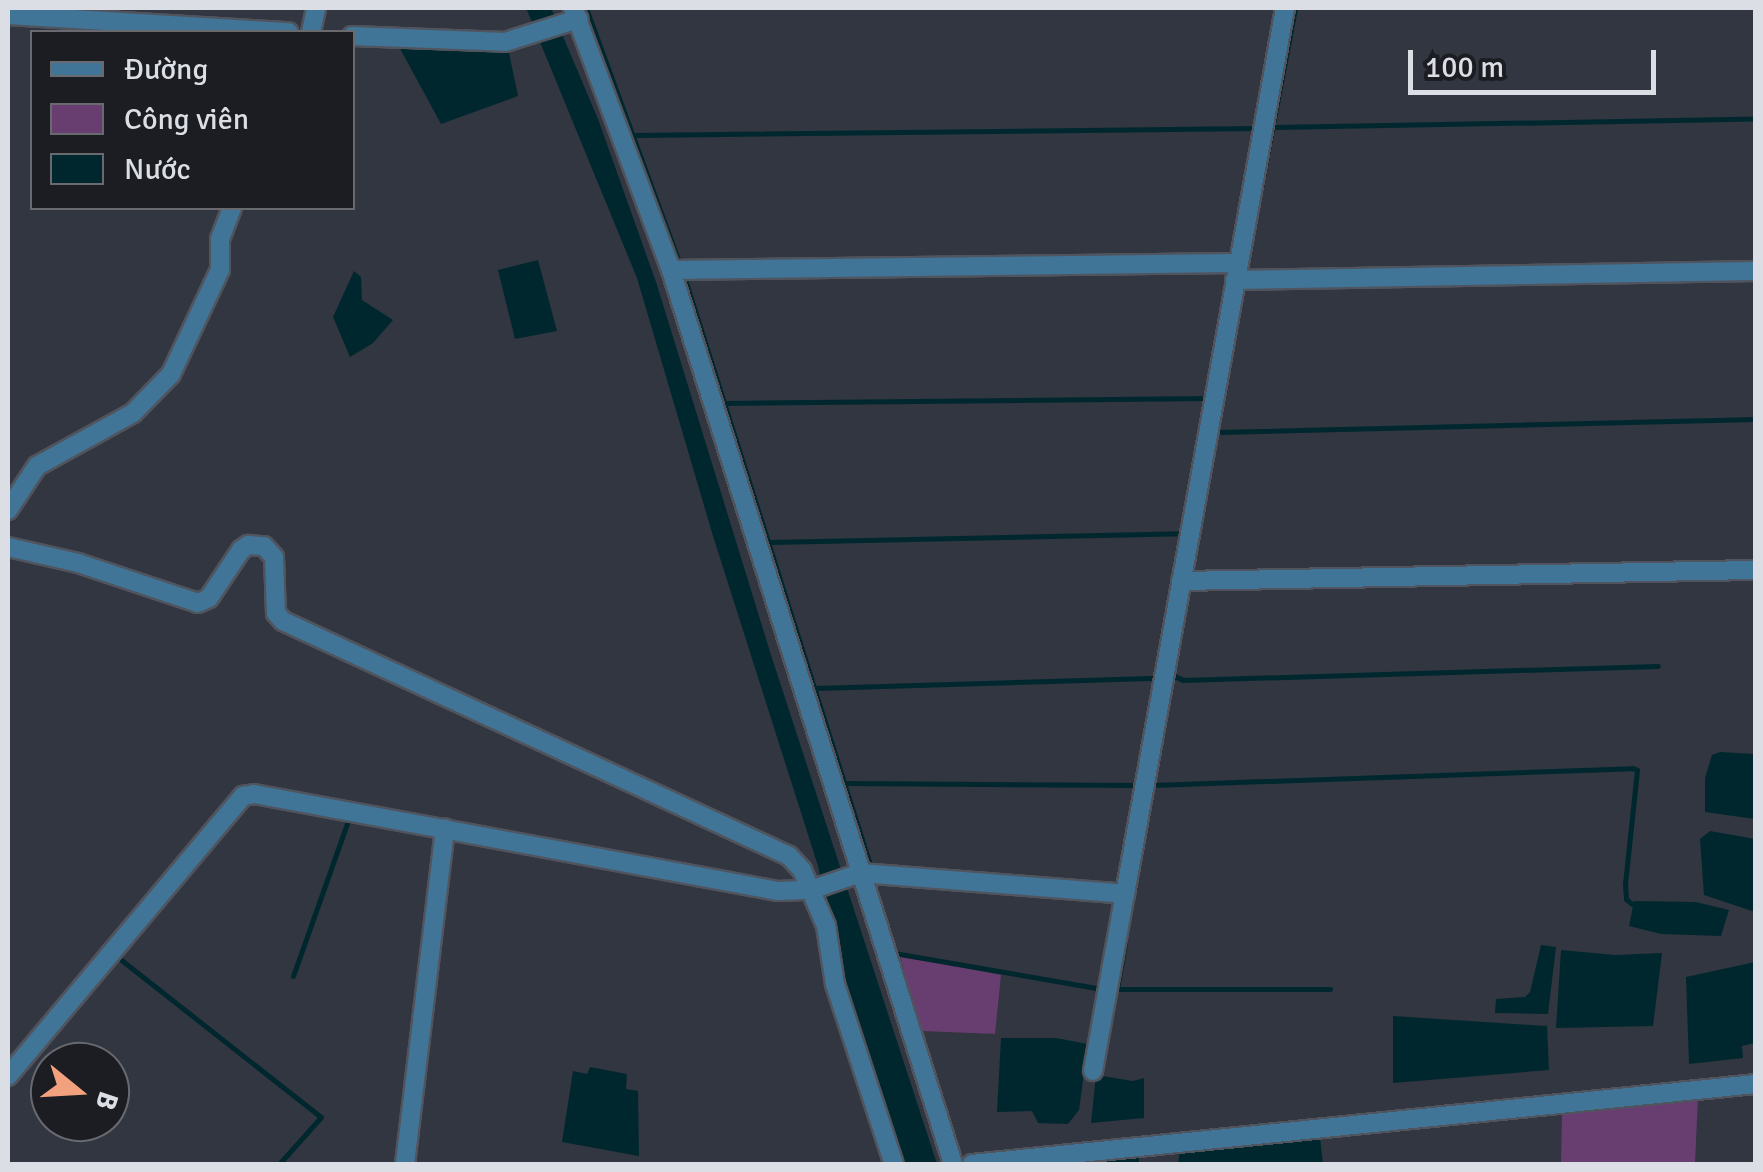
<!DOCTYPE html>
<meta charset="utf-8">
<style>
body{margin:0}
#map{position:relative;width:1763px;height:1172px;overflow:hidden;background:#313640;font-family:Signika,sans-serif}
div>[style]{position:absolute}
.green>*{inset:0;background:#683d70}
.water>*{inset:0;background:#00272e}
.stream>*{height:5px;margin:-2.5px;padding:0 2.5px;transform-origin:2.5px;border-radius:2.5px;background:#00272e}
.roads{filter:drop-shadow(2px 0 #50545e) drop-shadow(-2px 0 #50545e) drop-shadow(0 2px #50545e) drop-shadow(0 -2px #50545e)}
.minor>*{height:18px;margin:-9px;padding:0 9px;transform-origin:9px;border-radius:9px;background:#417597}
span{translate:-50% -50%;white-space:nowrap;text-align:center;line-height:1.15;-webkit-text-stroke:10px #1b1d22;paint-order:stroke}
.frame{position:absolute;inset:0;border:10px solid #dbdee5;pointer-events:none}
.legend{position:absolute;left:30px;top:30px;width:325px;height:180px;box-sizing:border-box;background:#1b1d22;border:2px solid #686a70;margin:0;padding:12px 18px;list-style:none;font-size:30px;color:#dbdee5}
.legend li{display:flex;align-items:center;gap:20px;height:50px}
.legend b{width:50px;border:2px solid #686a70}
.north{position:absolute;left:30px;top:1042px;width:100px;height:100px;box-sizing:border-box;background:#1b1d22;border:2px solid #686a70;border-radius:50%;rotate:108deg;font-size:28px;font-weight:700;line-height:40px;text-align:center;color:#dbdee5}
.north::after{content:'';display:block;margin:auto;width:35px;height:45px;background:#f2a17e;clip-path:polygon(50% 0,100% 100%,50% 72%,0 100%)}
.scale{position:absolute;left:1408px;top:50px;width:248px;height:45px;box-sizing:border-box;border:5px solid #dbdee5;border-top:0;padding-left:12px;font-size:30px;line-height:35px;white-space:nowrap;color:#dbdee5;-webkit-text-stroke:8px #1b1d22;paint-order:stroke}
</style>
<div id="map">
<div class="green">
<i style="clip-path:polygon(900px 956px,1001px 975px,995px 1034px,921px 1031px)"></i>
<i style="clip-path:polygon(1698px 1097px,1695px 1164px,1561px 1164px,1562px 1112px)"></i>
</div>
<div class="water">
<i style="clip-path:polygon(526px 8px,551px 8px,598px 119px,657px 285px,771px 655px,937px 1164px,905px 1164px,838px 961px,818px 866px,713px 536px,637px 278px)"></i>
<i style="clip-path:polygon(397px 43px,508px 48px,518px 96px,441px 124px)"></i>
<i style="clip-path:polygon(538px 260px,557px 331px,515px 339px,498px 270px)"></i>
<i style="clip-path:polygon(354px 271px,361px 277px,362px 300px,393px 320px,373px 343px,350px 357px,333px 317px)"></i>
<i style="clip-path:polygon(1720px 752px,1755px 754px,1755px 819px,1705px 812px,1705px 778px,1712px 755px)"></i>
<i style="clip-path:polygon(1710px 831px,1755px 839px,1755px 912px,1704px 895px,1700px 839px)"></i>
<i style="clip-path:polygon(1634px 901px,1696px 902px,1729px 910px,1721px 936px,1661px 934px,1629px 926px)"></i>
<i style="clip-path:polygon(1541px 945px,1556px 947px,1548px 1014px,1495px 1013px,1496px 999px,1525px 997px,1530px 992px)"></i>
<i style="clip-path:polygon(1561px 950px,1615px 955px,1662px 953px,1653px 1026px,1556px 1028px)"></i>
<i style="clip-path:polygon(1755px 962px,1755px 1043px,1742px 1046px,1743px 1058px,1689px 1064px,1686px 977px)"></i>
<i style="clip-path:polygon(1393px 1016px,1547px 1026px,1549px 1070px,1393px 1083px)"></i>
<i style="clip-path:polygon(1001px 1038px,1056px 1038px,1088px 1044px,1079px 1110px,1068px 1124px,1038px 1123px,1032px 1111px,997px 1112px)"></i>
<i style="clip-path:polygon(590px 1067px,627px 1074px,626px 1089px,638px 1091px,639px 1156px,562px 1142px,573px 1071px,587px 1074px)"></i>
<i style="clip-path:polygon(1096px 1075px,1133px 1081px,1144px 1078px,1144px 1118px,1091px 1123px)"></i>
<i style="clip-path:polygon(1320px 1137px,1323px 1164px,1178px 1164px,1180px 1150px)"></i>
<i style="clip-path:polygon(1139px 1154px,1139px 1164px,1038px 1164px)"></i>
</div>
<div class="stream">
<i style="left:586px;top:8px;width:274px;rotate:69.9deg"></i>
<i style="left:1274px;top:127px;width:482px;rotate:-1deg"></i>
<i style="left:636px;top:135px;width:622px;rotate:-0.64deg"></i>
<i style="left:1261px;top:187px;width:182px;rotate:-79.2deg"></i>
<i style="left:684px;top:276px;width:624px;rotate:72.47deg"></i>
<i style="left:725px;top:403px;width:484px;rotate:-0.6deg"></i>
<i style="left:1216px;top:432px;width:540px;rotate:-1.38deg"></i>
<i style="left:770px;top:542px;width:414px;rotate:-1.2deg"></i>
<i style="left:1173px;top:670px;width:5px;rotate:101deg"></i>
<i style="left:1172px;top:675px;width:12px;rotate:24deg"></i>
<i style="left:1183px;top:680px;width:475px;rotate:-1.7deg"></i>
<i style="left:816px;top:688px;width:343px;rotate:-1.7deg"></i>
<i style="left:1153px;top:780px;width:5px;rotate:90deg"></i>
<i style="left:1153px;top:785px;width:480px;rotate:-2deg"></i>
<i style="left:1633px;top:768px;width:4px;rotate:27deg"></i>
<i style="left:1637px;top:770px;width:115px;rotate:96deg"></i>
<i style="left:1625px;top:884px;width:15px;rotate:86deg"></i>
<i style="left:1626px;top:899px;width:8px;rotate:40deg"></i>
<i style="left:845px;top:783px;width:291px;rotate:0.4deg"></i>
<i style="left:894px;top:953px;width:211px;rotate:9.8deg"></i>
<i style="left:115px;top:955px;width:262px;rotate:38.2deg"></i>
<i style="left:321px;top:1117px;width:63px;rotate:131.8deg"></i>
<i style="left:293px;top:976px;width:168px;rotate:-70.5deg"></i>
<i style="left:1113px;top:989px;width:217px"></i>
<i style="left:1117px;top:989px;width:47px;rotate:-80.1deg"></i>
<i style="left:8px;top:1163px;width:2px;rotate:27deg"></i>
</div>
<div class="roads">
<div class="minor">
<i style="left:573px;top:8px;width:280px;rotate:69.5deg"></i>
<i style="left:671px;top:270px;width:937px;rotate:72.49deg"></i>
<i style="left:8px;top:15px;width:281px;rotate:3.5deg"></i>
<i style="left:311px;top:32px;width:25px;rotate:-78deg"></i>
<i style="left:352px;top:36px;width:153px;rotate:2.2deg"></i>
<i style="left:505px;top:42px;width:77px;rotate:-17.5deg"></i>
<i style="left:671px;top:270px;width:568px;rotate:-0.71deg"></i>
<i style="left:1235px;top:280px;width:521px;rotate:-0.99deg"></i>
<i style="left:8px;top:510px;width:53px;rotate:-56.6deg"></i>
<i style="left:37px;top:466px;width:110px;rotate:-28.9deg"></i>
<i style="left:133px;top:413px;width:54px;rotate:-45.7deg"></i>
<i style="left:171px;top:374px;width:115px;rotate:-64.8deg"></i>
<i style="left:220px;top:270px;width:31px;rotate:-90deg"></i>
<i style="left:220px;top:239px;width:33px;rotate:-69deg"></i>
<i style="left:8px;top:547px;width:72px;rotate:12.9deg"></i>
<i style="left:78px;top:563px;width:126px;rotate:18.4deg"></i>
<i style="left:198px;top:603px;width:12px;rotate:-24deg"></i>
<i style="left:209px;top:598px;width:58px;rotate:-56.3deg"></i>
<i style="left:241px;top:550px;width:9px;rotate:-36deg"></i>
<i style="left:248px;top:545px;width:16px;rotate:4deg"></i>
<i style="left:264px;top:546px;width:15px;rotate:48deg"></i>
<i style="left:274px;top:557px;width:56px;rotate:88deg"></i>
<i style="left:276px;top:613px;width:11px;rotate:49deg"></i>
<i style="left:283px;top:621px;width:558px;rotate:24.91deg"></i>
<i style="left:789px;top:856px;width:19px;rotate:47deg"></i>
<i style="left:802px;top:870px;width:61px;rotate:66.8deg"></i>
<i style="left:826px;top:926px;width:59px;rotate:81.2deg"></i>
<i style="left:835px;top:984px;width:189px;rotate:71.9deg"></i>
<i style="left:1181px;top:581px;width:575px;rotate:-1.1deg"></i>
<i style="left:1093px;top:1071px;width:180px;rotate:-79.8deg"></i>
<i style="left:8px;top:1076px;width:366px;rotate:-50deg"></i>
<i style="left:243px;top:796px;width:11px;rotate:-10deg"></i>
<i style="left:254px;top:794px;width:533px;rotate:10.49deg"></i>
<i style="left:778px;top:891px;width:33px;rotate:-2deg"></i>
<i style="left:811px;top:890px;width:52px;rotate:-19.1deg"></i>
<i style="left:860px;top:873px;width:266px;rotate:4.5deg"></i>
<i style="left:1125px;top:894px;width:900px;rotate:-79.76deg"></i>
<i style="left:405px;top:1164px;width:338px;rotate:-83.2deg"></i>
<i style="left:972px;top:1164px;width:788px;rotate:-5.83deg"></i>
</div>
</div>
<div class="frame"></div>
<ul class="legend">
<li><b style="height:12px;background:#417597"></b>Đường</li>
<li><b style="height:28px;background:#683d70"></b>Công viên</li>
<li><b style="height:28px;background:#00272e"></b>Nước</li>
</ul>
<div class="north">B</div>
<div class="scale">100 m</div>
</div>
